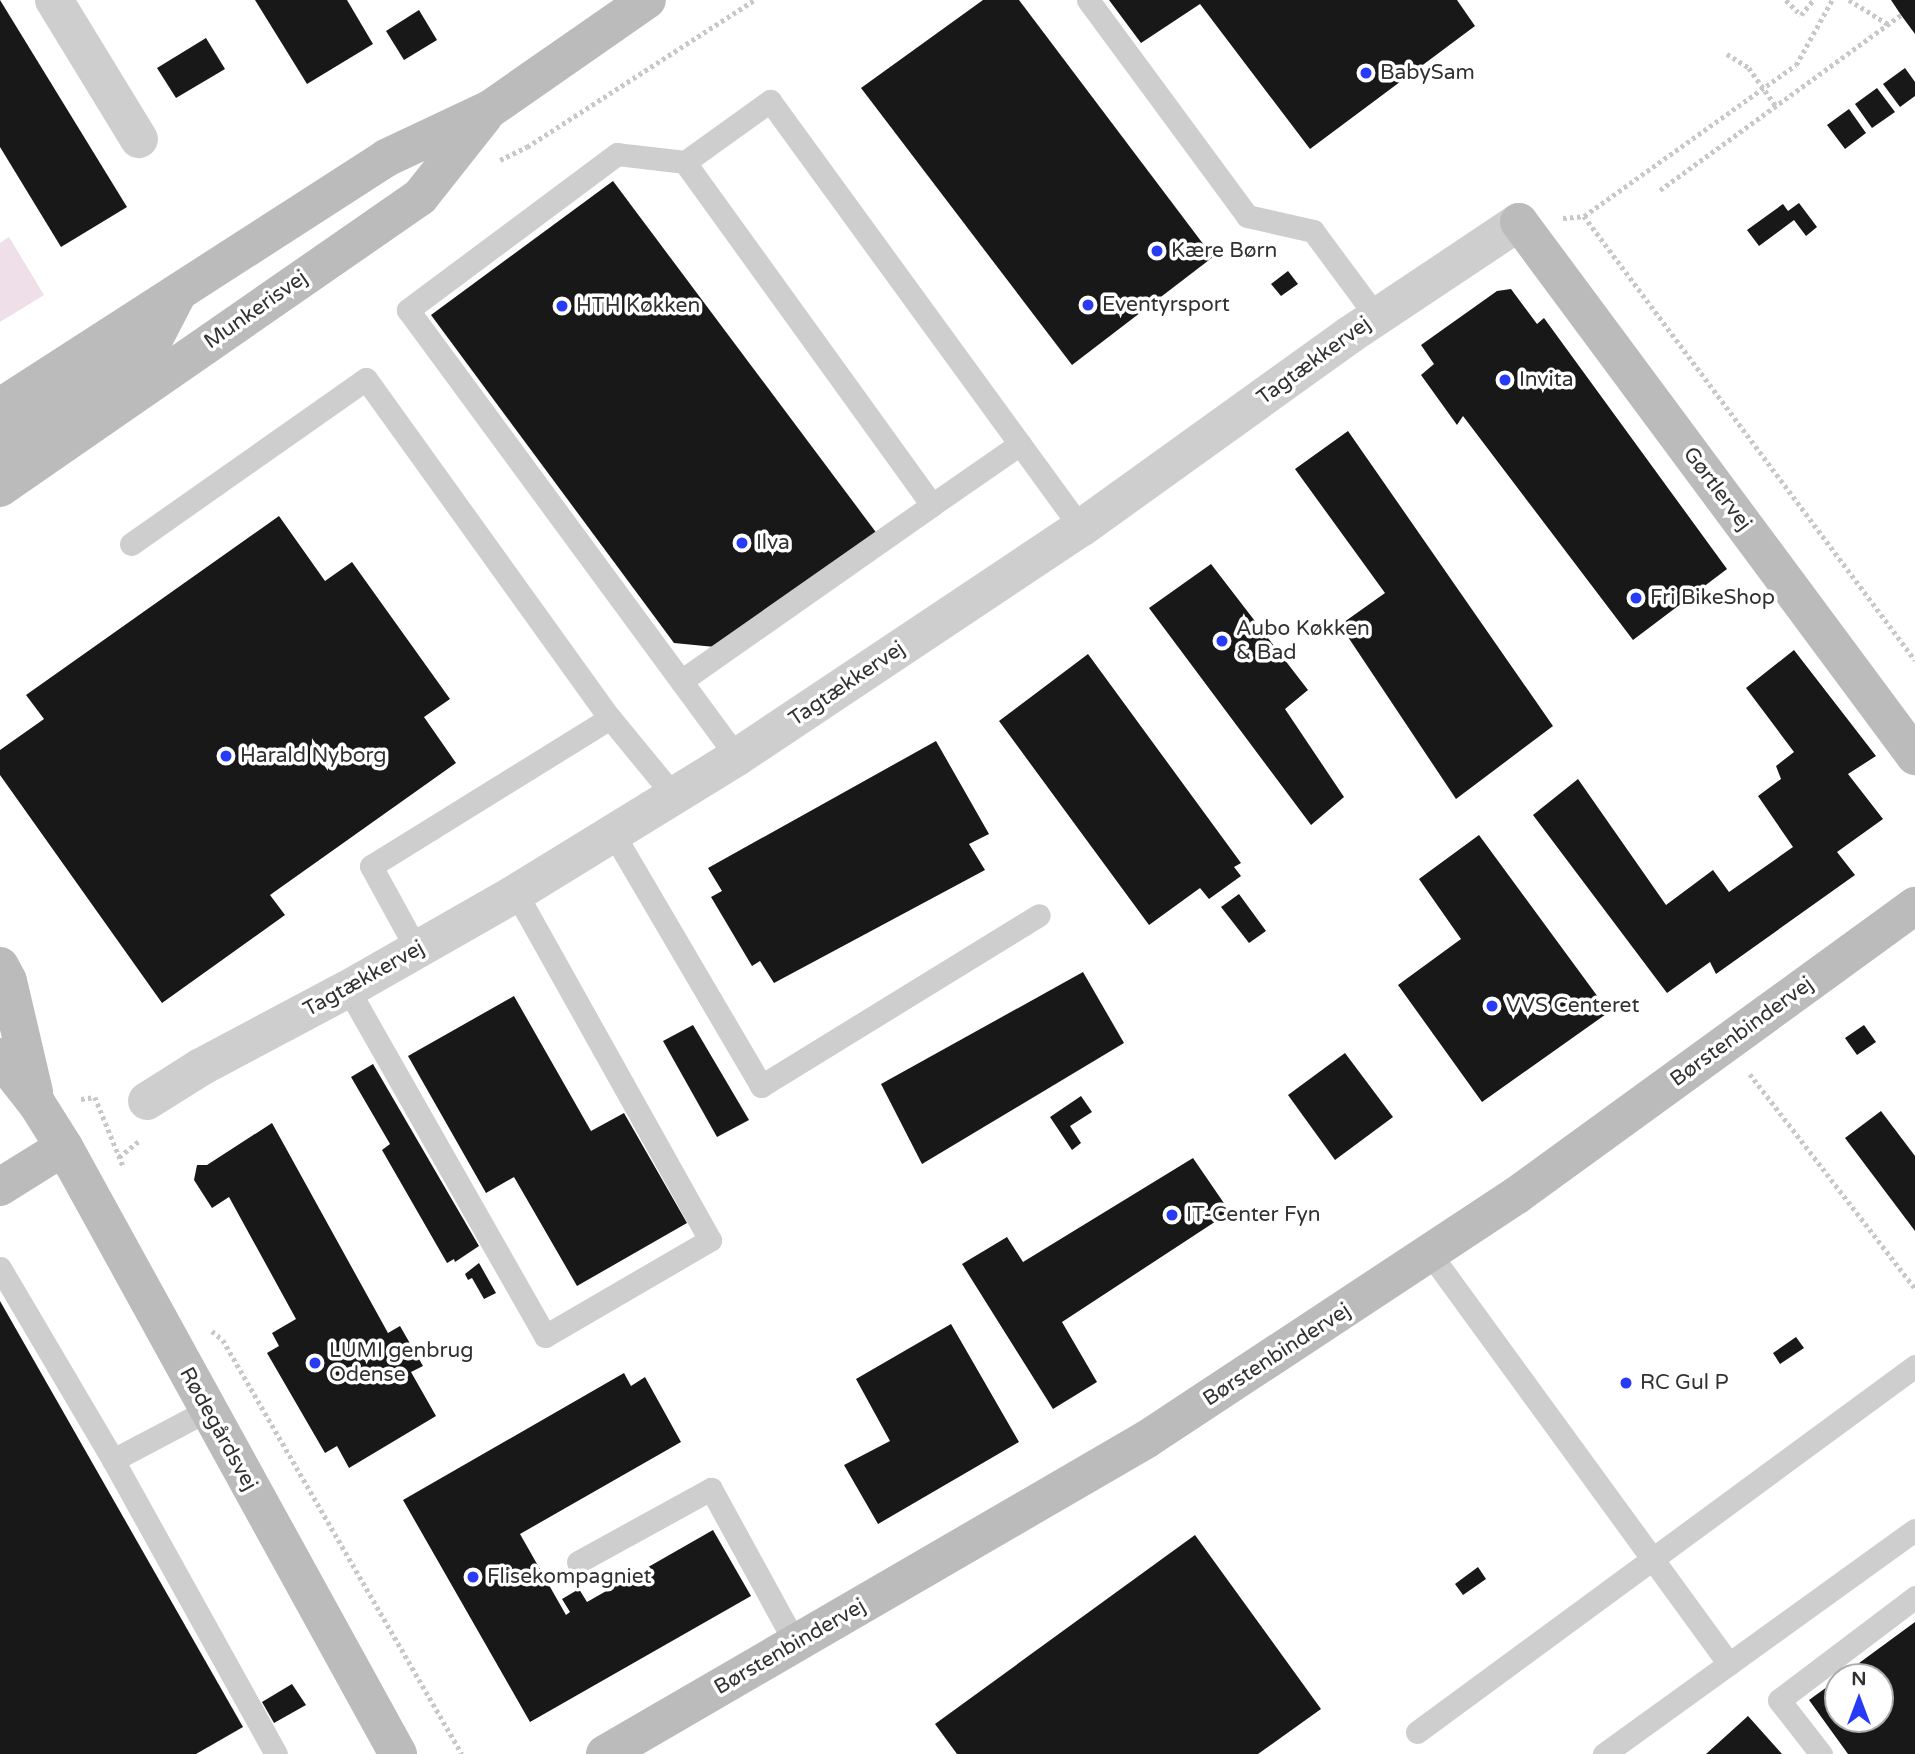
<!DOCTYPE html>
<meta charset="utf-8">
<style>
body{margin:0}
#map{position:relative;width:1915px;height:1754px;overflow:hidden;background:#fff;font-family:"Varela Round",sans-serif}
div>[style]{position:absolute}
.green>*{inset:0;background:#efdfe8}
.building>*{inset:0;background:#181818}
.path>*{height:4.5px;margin-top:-2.25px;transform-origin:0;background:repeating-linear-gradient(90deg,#c8c8c8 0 3.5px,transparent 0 7px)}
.lane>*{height:23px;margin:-11.5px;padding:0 11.5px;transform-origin:11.5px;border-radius:11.5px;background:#cecece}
.street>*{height:38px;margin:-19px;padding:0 19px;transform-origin:19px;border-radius:19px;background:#cecece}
.secondary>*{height:38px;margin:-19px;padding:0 19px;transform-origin:19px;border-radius:19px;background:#bbb}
.dots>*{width:19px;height:19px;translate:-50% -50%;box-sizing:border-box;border:4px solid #fff;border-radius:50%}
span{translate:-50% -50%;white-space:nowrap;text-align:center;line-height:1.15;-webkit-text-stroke:7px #fff;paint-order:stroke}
.poi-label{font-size:21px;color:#313131}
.left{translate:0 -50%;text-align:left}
.street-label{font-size:21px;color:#313131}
.north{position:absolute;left:1824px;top:1663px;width:70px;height:70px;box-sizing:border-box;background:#fff;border:2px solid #adadad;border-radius:50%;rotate:0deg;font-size:19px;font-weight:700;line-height:28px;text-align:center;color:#313131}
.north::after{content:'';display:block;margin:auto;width:24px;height:32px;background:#273af5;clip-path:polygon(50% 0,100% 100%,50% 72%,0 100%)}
</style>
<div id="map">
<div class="green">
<i style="clip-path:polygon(9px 237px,44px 295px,0 322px,0 243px)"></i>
</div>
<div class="building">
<i style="clip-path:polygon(0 0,127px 207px,61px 247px,0 147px)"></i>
<i style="clip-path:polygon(255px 0,347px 0,373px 44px,307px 84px)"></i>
<i style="clip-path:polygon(983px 0,1019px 0,1213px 257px,1072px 365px,861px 88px)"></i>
<i style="clip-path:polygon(1109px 0,1457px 0,1475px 26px,1310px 149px,1200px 4px,1141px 43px)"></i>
<i style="clip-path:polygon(1891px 0,1915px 0,1915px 34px,1901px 15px)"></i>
<i style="clip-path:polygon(419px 10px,437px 40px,404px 60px,386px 31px)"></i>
<i style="clip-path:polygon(206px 38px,225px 69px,176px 98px,157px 68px)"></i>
<i style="clip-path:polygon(1905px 68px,1915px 82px,1915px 96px,1900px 107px,1883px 84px)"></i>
<i style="clip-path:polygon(1877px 88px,1895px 112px,1872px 128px,1855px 104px)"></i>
<i style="clip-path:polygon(1849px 109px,1866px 133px,1845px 149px,1827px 125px)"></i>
<i style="clip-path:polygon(613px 181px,878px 535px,715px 647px,674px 643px,431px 315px)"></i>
<i style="clip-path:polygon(1799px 203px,1817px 227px,1806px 236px,1794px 220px,1759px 246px,1747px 230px,1783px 204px,1788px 211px)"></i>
<i style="clip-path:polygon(1288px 271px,1298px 284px,1281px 296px,1271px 284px)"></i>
<i style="clip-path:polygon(1511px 289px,1537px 324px,1544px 318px,1727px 569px,1633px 640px,1463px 416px,1457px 425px,1421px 375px,1434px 364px,1421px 345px,1497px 291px)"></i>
<i style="clip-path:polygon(1348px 431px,1553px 726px,1456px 799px,1340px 625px,1385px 593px,1295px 469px)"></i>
<i style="clip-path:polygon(279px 516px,325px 581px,352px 562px,450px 699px,424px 717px,456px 763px,270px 895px,285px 915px,162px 1003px,0 775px,0 750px,44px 719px,26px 695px)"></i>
<i style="clip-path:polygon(1211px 564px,1308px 690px,1285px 709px,1344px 797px,1311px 825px,1149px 608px)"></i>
<i style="clip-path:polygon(1794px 650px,1876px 756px,1848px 774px,1883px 819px,1837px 852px,1855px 875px,1716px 974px,1710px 962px,1667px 993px,1533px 815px,1578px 779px,1666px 905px,1713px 870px,1729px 892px,1793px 847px,1758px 796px,1781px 779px,1776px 766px,1794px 752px,1746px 688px)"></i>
<i style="clip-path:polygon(1088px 654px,1241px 863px,1234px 867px,1241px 876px,1209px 899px,1200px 888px,1149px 925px,999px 721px)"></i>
<i style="clip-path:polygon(936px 741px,989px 834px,969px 844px,985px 870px,774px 983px,760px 961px,752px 966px,711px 897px,722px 891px,708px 868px)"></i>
<i style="clip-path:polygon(1479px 835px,1609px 1012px,1482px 1102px,1398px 985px,1461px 939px,1419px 879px)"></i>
<i style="clip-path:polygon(1239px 894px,1266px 931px,1249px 943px,1221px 907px)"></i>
<i style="clip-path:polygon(1083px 972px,1124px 1043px,922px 1164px,881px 1084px)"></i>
<i style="clip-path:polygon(514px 996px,591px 1131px,624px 1113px,687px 1223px,577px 1286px,514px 1177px,486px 1193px,408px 1056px)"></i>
<i style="clip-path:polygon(693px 1025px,749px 1120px,717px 1137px,663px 1041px)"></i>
<i style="clip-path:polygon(1864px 1025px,1876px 1042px,1857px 1055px,1845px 1038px)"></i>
<i style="clip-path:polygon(1345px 1053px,1393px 1117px,1335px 1160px,1288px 1095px)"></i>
<i style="clip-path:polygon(373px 1064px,479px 1246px,455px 1262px,454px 1259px,447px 1263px,382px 1150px,390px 1144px,351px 1077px)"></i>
<i style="clip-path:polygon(1081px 1096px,1092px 1112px,1070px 1126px,1081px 1143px,1072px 1150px,1050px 1117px)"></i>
<i style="clip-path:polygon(1881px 1111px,1915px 1156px,1915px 1231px,1845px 1138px)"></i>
<i style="clip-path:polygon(272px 1123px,388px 1333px,400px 1326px,423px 1366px,411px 1372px,436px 1416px,349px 1468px,337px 1446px,325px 1453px,267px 1353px,279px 1346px,272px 1333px,296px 1319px,229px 1197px,212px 1208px,194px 1180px,197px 1165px,207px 1165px)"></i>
<i style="clip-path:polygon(1193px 1158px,1230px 1212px,1062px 1322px,1097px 1382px,1053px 1409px,962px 1264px,1007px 1237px,1023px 1262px)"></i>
<i style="clip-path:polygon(479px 1263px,496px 1293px,484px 1299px,472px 1278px,468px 1280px,465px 1274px)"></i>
<i style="clip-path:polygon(0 1301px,243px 1727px,196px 1754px,0 1754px)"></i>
<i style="clip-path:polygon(951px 1324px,1019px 1442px,878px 1524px,844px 1465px,890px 1441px,856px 1379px)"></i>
<i style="clip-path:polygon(1796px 1337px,1804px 1348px,1780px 1364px,1773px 1353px)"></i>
<i style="clip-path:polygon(624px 1373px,631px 1386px,645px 1377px,681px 1442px,520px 1534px,566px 1615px,570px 1612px,562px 1599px,579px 1589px,587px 1602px,713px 1530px,751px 1596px,530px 1722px,403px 1500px)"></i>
<i style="clip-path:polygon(1195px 1535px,1321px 1709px,1258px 1754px,957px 1754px,935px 1724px)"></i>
<i style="clip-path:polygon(1478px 1567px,1486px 1579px,1463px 1595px,1455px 1584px)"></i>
<i style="clip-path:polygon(1915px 1622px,1915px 1754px,1848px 1754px,1809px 1700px,1838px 1679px,1838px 1719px,1880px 1719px,1880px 1677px,1840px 1677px)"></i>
<i style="clip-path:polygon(292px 1684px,306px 1705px,274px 1723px,262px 1702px)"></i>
<i style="clip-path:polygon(1748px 1716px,1782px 1754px,1706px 1754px)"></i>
</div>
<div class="path">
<i style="left:1786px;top:0;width:21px;rotate:45deg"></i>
<i style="left:1801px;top:15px;width:19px;rotate:-51deg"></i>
<i style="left:1849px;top:0;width:46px;rotate:31.6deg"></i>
<i style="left:1727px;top:54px;width:26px;rotate:32deg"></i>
<i style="left:1749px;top:68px;width:47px;rotate:54.6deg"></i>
<i style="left:500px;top:160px;width:30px;rotate:-26deg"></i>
<i style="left:527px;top:147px;width:270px;rotate:-32.9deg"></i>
<i style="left:1660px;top:190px;width:298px;rotate:-36deg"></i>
<i style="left:1584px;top:216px;width:554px;rotate:53.3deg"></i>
<i style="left:1563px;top:218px;width:21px;rotate:-5deg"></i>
<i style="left:1584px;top:216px;width:260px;rotate:-35.5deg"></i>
<i style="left:1796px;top:65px;width:74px;rotate:-61deg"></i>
<i style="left:1750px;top:1074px;width:270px;rotate:52.4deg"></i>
<i style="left:81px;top:1099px;width:14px;rotate:-8deg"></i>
<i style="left:95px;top:1097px;width:74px;rotate:67.9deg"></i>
<i style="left:119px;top:1157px;width:27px;rotate:-39deg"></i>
<i style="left:212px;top:1331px;width:14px;rotate:39deg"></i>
<i style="left:223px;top:1340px;width:478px;rotate:60deg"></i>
</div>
<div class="lane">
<i style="left:1088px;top:0;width:268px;rotate:53.6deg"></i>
<i style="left:1247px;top:216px;width:68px;rotate:12.8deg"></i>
<i style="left:1313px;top:231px;width:106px;rotate:53.5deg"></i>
<i style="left:685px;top:162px;width:68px;rotate:-173.3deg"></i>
<i style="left:617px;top:154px;width:261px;rotate:143.3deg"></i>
<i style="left:408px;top:310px;width:555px;rotate:53.65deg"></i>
<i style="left:1020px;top:444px;width:107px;rotate:145.3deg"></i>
<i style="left:932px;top:505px;width:423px;rotate:-125.8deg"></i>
<i style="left:685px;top:162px;width:105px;rotate:-35.7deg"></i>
<i style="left:770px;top:101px;width:528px;rotate:53.93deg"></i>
<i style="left:131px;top:544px;width:287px;rotate:-35.1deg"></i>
<i style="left:366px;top:379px;width:418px;rotate:54.3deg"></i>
<i style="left:610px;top:718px;width:281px;rotate:148.2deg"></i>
<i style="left:371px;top:866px;width:96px;rotate:61.3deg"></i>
<i style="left:681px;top:681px;width:307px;rotate:-35deg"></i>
<i style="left:610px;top:718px;width:101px;rotate:50.6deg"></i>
<i style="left:614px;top:835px;width:291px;rotate:59.6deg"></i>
<i style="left:761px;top:1086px;width:326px;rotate:-31.6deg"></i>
<i style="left:348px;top:989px;width:399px;rotate:60.4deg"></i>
<i style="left:545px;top:1336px;width:191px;rotate:-30.2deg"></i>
<i style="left:710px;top:1240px;width:398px;rotate:-119.2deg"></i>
<i style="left:1431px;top:1255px;width:506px;rotate:53.92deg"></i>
<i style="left:0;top:1268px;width:223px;rotate:59.5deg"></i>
<i style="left:113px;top:1460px;width:336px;rotate:61deg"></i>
<i style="left:113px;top:1460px;width:107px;rotate:-27.8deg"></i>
<i style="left:578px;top:1562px;width:152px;rotate:-28.8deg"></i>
<i style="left:711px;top:1489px;width:177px;rotate:61.3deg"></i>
<i style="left:1417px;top:1732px;width:618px;rotate:-36.31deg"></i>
<i style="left:1604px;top:1754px;width:383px;rotate:-35.8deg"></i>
<i style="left:1821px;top:1754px;width:68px;rotate:-127.9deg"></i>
<i style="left:1779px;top:1700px;width:171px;rotate:-37.1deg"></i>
</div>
<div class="street">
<i style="left:54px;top:0;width:163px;rotate:58.6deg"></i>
<i style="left:147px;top:1101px;width:64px;rotate:-32.2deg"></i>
<i style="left:201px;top:1067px;width:166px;rotate:-28deg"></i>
<i style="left:348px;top:989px;width:193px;rotate:-29.7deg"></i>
<i style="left:516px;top:893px;width:259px;rotate:-31.6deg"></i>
<i style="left:737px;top:757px;width:413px;rotate:-33.7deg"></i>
<i style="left:1081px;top:528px;width:332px;rotate:-35.7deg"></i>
<i style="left:1351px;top:334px;width:202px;rotate:-33.7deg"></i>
</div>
<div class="secondary">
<i style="left:1519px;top:222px;width:665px;rotate:53.44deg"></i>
<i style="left:0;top:407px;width:459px;rotate:-32.8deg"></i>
<i style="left:386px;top:158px;width:115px;rotate:-25.2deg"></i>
<i style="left:490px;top:109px;width:191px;rotate:-34.8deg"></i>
<i style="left:0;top:447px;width:182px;rotate:-34deg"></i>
<i style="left:151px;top:345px;width:59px;rotate:-62.6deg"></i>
<i style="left:0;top:488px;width:511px;rotate:-34.72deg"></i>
<i style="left:420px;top:197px;width:103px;rotate:-51.7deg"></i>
<i style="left:0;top:966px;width:17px;rotate:62deg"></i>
<i style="left:8px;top:981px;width:114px;rotate:76.8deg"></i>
<i style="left:0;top:1057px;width:60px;rotate:51.8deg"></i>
<i style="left:37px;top:1104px;width:51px;rotate:57.9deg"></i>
<i style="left:64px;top:1147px;width:693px;rotate:61.18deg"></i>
<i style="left:0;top:1187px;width:75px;rotate:-32deg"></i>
<i style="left:605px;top:1754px;width:627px;rotate:-30.16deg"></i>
<i style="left:1147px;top:1439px;width:443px;rotate:-33.4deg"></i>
<i style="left:1517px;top:1195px;width:492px;rotate:-36deg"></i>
</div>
<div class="dots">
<i style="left:1366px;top:73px;background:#273af5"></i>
<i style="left:1157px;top:251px;background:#273af5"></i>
<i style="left:1088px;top:305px;background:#273af5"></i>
<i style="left:562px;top:306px;background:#273af5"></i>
<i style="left:1505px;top:380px;background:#273af5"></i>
<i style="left:742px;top:543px;background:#273af5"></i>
<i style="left:1636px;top:598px;background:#273af5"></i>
<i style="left:1222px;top:641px;background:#273af5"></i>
<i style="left:226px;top:756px;background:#273af5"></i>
<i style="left:1492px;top:1006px;background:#273af5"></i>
<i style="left:1172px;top:1215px;background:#273af5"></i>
<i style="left:315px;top:1363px;background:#273af5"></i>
<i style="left:1626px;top:1383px;background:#273af5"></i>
<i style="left:473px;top:1577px;background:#273af5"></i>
</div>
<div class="poi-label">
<span class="left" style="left:1380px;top:73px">BabySam</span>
<span class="left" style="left:1171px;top:251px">Kære Børn</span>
<span class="left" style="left:1102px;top:305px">Eventyrsport</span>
<span class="left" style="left:576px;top:306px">HTH Køkken</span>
<span class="left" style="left:1519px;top:380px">Invita</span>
<span class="left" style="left:756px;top:543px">Ilva</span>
<span class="left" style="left:1650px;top:598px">Fri BikeShop</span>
<span class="left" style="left:1236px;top:641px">Aubo Køkken<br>&amp; Bad</span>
<span class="left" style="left:240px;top:756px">Harald Nyborg</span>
<span class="left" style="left:1506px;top:1006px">VVS Centeret</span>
<span class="left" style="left:1186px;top:1215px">IT-Center Fyn</span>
<span class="left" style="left:329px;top:1363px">LUMI genbrug<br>Odense</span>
<span class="left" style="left:1640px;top:1383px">RC Gul P</span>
<span class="left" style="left:487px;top:1577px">Flisekompagniet</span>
</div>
<div class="street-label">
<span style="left:256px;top:310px;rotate:-35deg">Munkerisvej</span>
<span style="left:1314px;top:361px;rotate:-36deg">Tagtækkervej</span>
<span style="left:1717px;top:489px;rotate:53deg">Gørtlervej</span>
<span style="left:847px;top:684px;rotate:-34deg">Tagtækkervej</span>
<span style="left:364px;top:979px;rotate:-29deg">Tagtækkervej</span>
<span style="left:1742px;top:1032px;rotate:-36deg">Børstenbindervej</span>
<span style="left:1277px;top:1355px;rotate:-33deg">Børstenbindervej</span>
<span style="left:218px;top:1429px;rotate:61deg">Rødegårdsvej</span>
<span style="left:790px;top:1647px;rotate:-30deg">Børstenbindervej</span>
</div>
<div class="north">N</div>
</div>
